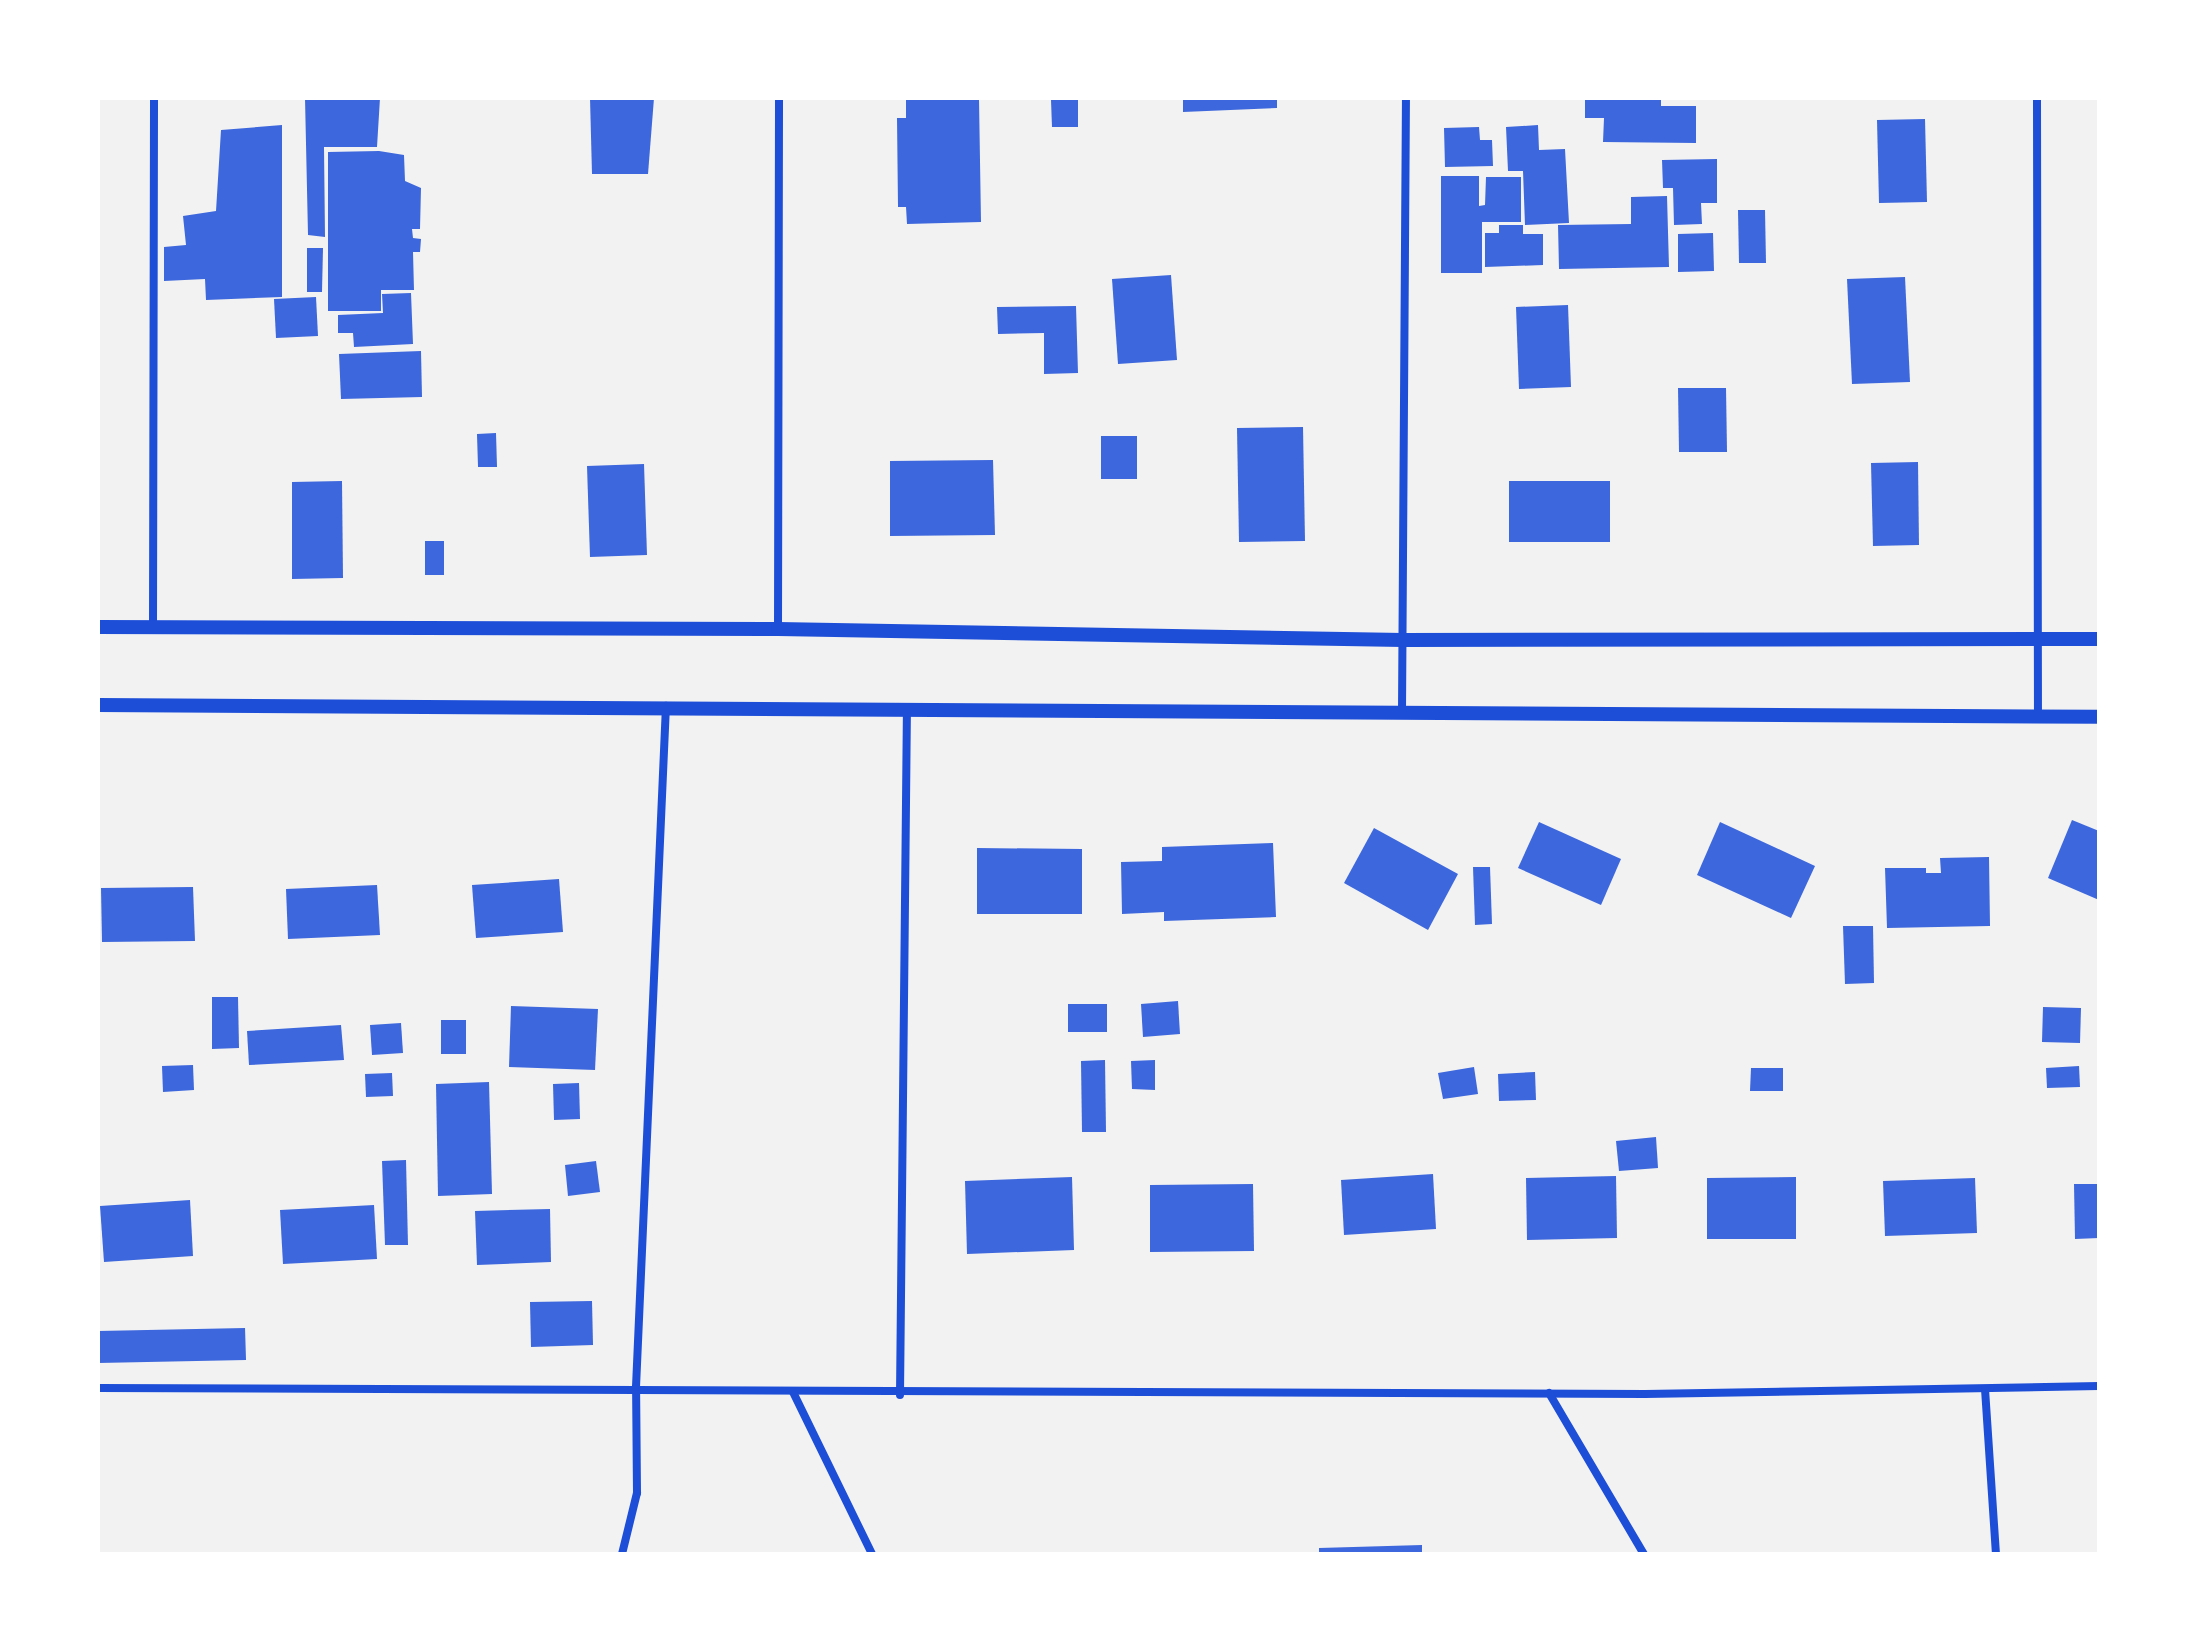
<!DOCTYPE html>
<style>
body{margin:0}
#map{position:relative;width:2197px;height:1652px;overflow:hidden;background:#f2f2f2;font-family:Mulish,sans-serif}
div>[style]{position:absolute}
.building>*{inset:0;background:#3d67dc}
.minor>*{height:8px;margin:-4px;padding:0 4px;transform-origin:4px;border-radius:4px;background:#1d4ed8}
.tertiary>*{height:14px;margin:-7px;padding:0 7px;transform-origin:7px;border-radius:7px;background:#1d4ed8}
span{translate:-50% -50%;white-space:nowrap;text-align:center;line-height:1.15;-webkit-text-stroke:7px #fff;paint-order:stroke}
.frame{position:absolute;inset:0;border:100px solid #fff;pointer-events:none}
</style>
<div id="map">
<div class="building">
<i style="clip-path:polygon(305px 98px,380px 98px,377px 147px,324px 147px,325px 237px,308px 235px)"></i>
<i style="clip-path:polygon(590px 98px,654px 98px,648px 174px,592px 174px)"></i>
<i style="clip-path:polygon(1183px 98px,1277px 98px,1277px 108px,1183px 112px)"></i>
<i style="clip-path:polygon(979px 99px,981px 222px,907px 224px,906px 207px,898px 207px,897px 118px,906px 118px,906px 100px)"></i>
<i style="clip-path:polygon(1585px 99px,1661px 99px,1661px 106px,1696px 106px,1696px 143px,1603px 142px,1604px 118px,1585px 118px)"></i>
<i style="clip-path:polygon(1051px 100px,1078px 100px,1078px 127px,1052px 127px)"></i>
<i style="clip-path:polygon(1925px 119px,1927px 202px,1879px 203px,1877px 120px)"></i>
<i style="clip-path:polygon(282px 125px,282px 297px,206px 300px,205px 279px,164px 281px,164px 247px,186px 245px,183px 216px,216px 211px,221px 130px)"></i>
<i style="clip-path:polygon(1538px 125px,1539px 150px,1565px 149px,1569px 223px,1525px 225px,1523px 171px,1508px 171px,1506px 127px)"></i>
<i style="clip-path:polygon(1479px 127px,1480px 140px,1492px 140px,1493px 166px,1445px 167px,1444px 128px)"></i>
<i style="clip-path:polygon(379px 151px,404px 155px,405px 181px,421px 188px,420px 229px,412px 229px,413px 238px,421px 239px,420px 252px,413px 252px,414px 290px,381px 290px,381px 311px,328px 311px,328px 152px)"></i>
<i style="clip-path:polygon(1717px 159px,1717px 203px,1701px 203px,1702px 224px,1674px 225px,1673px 188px,1663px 188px,1662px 160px)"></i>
<i style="clip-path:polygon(1441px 176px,1479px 176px,1479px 206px,1485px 205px,1486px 177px,1521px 177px,1521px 222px,1482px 222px,1482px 273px,1441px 273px)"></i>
<i style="clip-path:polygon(1667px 196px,1669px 267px,1559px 269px,1558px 225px,1631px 224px,1631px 197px)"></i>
<i style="clip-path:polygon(1738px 210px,1765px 210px,1766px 263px,1739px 263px)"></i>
<i style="clip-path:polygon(1499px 225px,1523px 225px,1523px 234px,1543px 234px,1543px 265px,1485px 267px,1485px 233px,1499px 233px)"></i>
<i style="clip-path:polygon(1713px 233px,1714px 271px,1678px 272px,1678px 234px)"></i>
<i style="clip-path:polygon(307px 248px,323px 248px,322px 292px,307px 292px)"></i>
<i style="clip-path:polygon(1171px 275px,1177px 360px,1118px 364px,1112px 279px)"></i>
<i style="clip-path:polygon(1905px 277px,1910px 382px,1852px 384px,1847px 279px)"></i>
<i style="clip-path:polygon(411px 293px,413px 344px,354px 347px,353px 333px,338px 333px,338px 315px,383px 313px,382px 294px)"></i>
<i style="clip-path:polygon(316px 297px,318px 336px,276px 338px,274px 299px)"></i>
<i style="clip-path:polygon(1568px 305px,1571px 387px,1519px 389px,1516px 307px)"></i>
<i style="clip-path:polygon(1076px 306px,1078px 373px,1044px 374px,1044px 333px,998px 334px,997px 307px)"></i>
<i style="clip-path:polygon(421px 351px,422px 397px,341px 399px,339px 354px)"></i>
<i style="clip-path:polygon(1678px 388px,1726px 388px,1727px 452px,1679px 452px)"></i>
<i style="clip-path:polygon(1303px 427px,1305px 541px,1239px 542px,1237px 428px)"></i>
<i style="clip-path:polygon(496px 433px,497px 467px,478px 467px,477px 434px)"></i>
<i style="clip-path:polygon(1101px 436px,1137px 436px,1137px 479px,1101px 479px)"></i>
<i style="clip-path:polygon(993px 460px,995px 535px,890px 536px,890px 461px)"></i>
<i style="clip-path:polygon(1918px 462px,1919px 545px,1873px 546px,1871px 463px)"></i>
<i style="clip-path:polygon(644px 464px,647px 555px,590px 557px,587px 466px)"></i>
<i style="clip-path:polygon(342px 481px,343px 578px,292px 579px,292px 482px)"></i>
<i style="clip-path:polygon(1509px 481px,1610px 481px,1610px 542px,1509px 542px)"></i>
<i style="clip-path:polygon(425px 541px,444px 541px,444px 575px,425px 575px)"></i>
<i style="clip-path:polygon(2072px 820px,2099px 831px,2099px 900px,2048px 878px)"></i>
<i style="clip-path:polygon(1539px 822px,1621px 859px,1601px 905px,1518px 868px)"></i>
<i style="clip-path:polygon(1720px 822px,1815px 866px,1791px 918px,1697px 875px)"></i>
<i style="clip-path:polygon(1374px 828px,1458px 874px,1428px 930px,1344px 883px)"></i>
<i style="clip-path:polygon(1273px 843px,1276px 917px,1164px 921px,1164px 912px,1122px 914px,1121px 862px,1162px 861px,1162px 847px)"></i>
<i style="clip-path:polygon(977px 848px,1082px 849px,1082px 914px,977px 914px)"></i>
<i style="clip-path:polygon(1989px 857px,1990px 926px,1887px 928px,1885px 868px,1926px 868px,1926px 873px,1941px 873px,1940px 858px)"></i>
<i style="clip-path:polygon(1473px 867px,1490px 867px,1492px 924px,1475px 925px)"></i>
<i style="clip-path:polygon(559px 879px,563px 932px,476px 938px,472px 885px)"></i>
<i style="clip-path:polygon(377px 885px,380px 935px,288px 939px,286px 889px)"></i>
<i style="clip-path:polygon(193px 887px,195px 941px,102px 942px,101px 888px)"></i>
<i style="clip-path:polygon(1843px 926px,1873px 926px,1874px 983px,1845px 984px)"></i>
<i style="clip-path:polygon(212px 997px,238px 997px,239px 1048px,212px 1049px)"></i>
<i style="clip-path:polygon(1178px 1001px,1180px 1034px,1143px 1037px,1141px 1004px)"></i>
<i style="clip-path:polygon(1068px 1004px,1107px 1004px,1107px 1032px,1068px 1032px)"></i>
<i style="clip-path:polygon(511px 1006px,598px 1009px,595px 1070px,509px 1067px)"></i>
<i style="clip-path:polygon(2043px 1007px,2081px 1008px,2080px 1043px,2042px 1042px)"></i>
<i style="clip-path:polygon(441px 1020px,466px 1020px,466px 1054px,441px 1054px)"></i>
<i style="clip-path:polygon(401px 1023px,403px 1053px,372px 1055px,370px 1025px)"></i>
<i style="clip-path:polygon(341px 1025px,344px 1060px,249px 1065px,247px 1031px)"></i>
<i style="clip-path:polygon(1105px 1060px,1106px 1132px,1082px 1132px,1081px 1061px)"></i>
<i style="clip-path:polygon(1155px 1060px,1155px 1090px,1132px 1089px,1131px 1061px)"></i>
<i style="clip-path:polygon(193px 1065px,194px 1090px,163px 1092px,162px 1066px)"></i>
<i style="clip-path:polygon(2079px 1066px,2080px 1087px,2047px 1088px,2046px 1068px)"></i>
<i style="clip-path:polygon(1474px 1067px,1478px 1094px,1443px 1099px,1438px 1073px)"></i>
<i style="clip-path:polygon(1751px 1068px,1783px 1068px,1783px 1091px,1750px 1091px)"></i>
<i style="clip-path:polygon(1535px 1072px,1536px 1100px,1499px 1101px,1498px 1074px)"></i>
<i style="clip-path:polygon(392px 1073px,393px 1096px,366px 1097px,365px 1074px)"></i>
<i style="clip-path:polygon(489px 1082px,492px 1194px,438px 1196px,436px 1084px)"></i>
<i style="clip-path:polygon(579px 1083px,580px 1119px,554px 1120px,553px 1084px)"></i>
<i style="clip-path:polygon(1656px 1137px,1658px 1168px,1619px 1171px,1616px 1141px)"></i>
<i style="clip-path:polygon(406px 1160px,408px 1245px,385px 1245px,382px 1161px)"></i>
<i style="clip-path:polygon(596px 1161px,600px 1192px,568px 1196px,565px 1165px)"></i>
<i style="clip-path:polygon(1433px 1174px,1436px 1229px,1344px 1235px,1341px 1180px)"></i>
<i style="clip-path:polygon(1616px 1176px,1617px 1238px,1527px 1240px,1526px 1178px)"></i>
<i style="clip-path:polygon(1072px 1177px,1074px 1250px,967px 1254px,965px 1181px)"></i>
<i style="clip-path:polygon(1796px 1177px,1796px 1239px,1707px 1239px,1707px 1178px)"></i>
<i style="clip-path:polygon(1975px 1178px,1977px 1233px,1885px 1236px,1883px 1181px)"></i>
<i style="clip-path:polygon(1253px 1184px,1254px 1251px,1150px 1252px,1150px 1185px)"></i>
<i style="clip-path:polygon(2074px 1184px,2099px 1184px,2099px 1238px,2075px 1239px)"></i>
<i style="clip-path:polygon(190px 1200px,193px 1256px,104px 1262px,100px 1206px)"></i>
<i style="clip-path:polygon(374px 1205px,377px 1259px,283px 1264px,280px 1210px)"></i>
<i style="clip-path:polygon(550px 1209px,551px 1262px,477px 1265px,475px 1211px)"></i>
<i style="clip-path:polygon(592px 1301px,593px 1345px,531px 1347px,530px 1302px)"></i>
<i style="clip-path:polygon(245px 1328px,246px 1360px,98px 1363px,98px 1331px)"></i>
<i style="clip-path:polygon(1422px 1545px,1422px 1554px,1319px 1554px,1319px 1548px)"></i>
</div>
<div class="minor">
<i style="left:2037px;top:98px;width:617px;rotate:89.91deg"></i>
<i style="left:153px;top:628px;width:530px;rotate:-89.89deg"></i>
<i style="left:778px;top:629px;width:531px;rotate:-89.89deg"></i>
<i style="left:1402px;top:711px;width:613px;rotate:-89.63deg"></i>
<i style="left:98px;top:1388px;width:1547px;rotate:0.22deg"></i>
<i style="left:1645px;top:1394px;width:454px;rotate:-1deg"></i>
<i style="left:1985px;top:1389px;width:165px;rotate:86.2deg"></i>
<i style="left:793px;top:1392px;width:180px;rotate:64deg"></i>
<i style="left:1549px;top:1393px;width:187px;rotate:59.5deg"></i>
<i style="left:900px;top:1395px;width:687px;rotate:-89.42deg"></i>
<i style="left:622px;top:1554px;width:63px;rotate:-76.2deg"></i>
<i style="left:637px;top:1493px;width:106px;rotate:-90.5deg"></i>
<i style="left:636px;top:1387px;width:682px;rotate:-87.48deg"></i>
</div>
<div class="tertiary">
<i style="left:98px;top:627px;width:680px;rotate:0.17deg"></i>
<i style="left:778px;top:629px;width:625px;rotate:1.01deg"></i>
<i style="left:1403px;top:640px;width:696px;rotate:-0.08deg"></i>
<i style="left:98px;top:705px;width:2001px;rotate:0.34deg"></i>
</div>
<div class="frame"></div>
</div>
